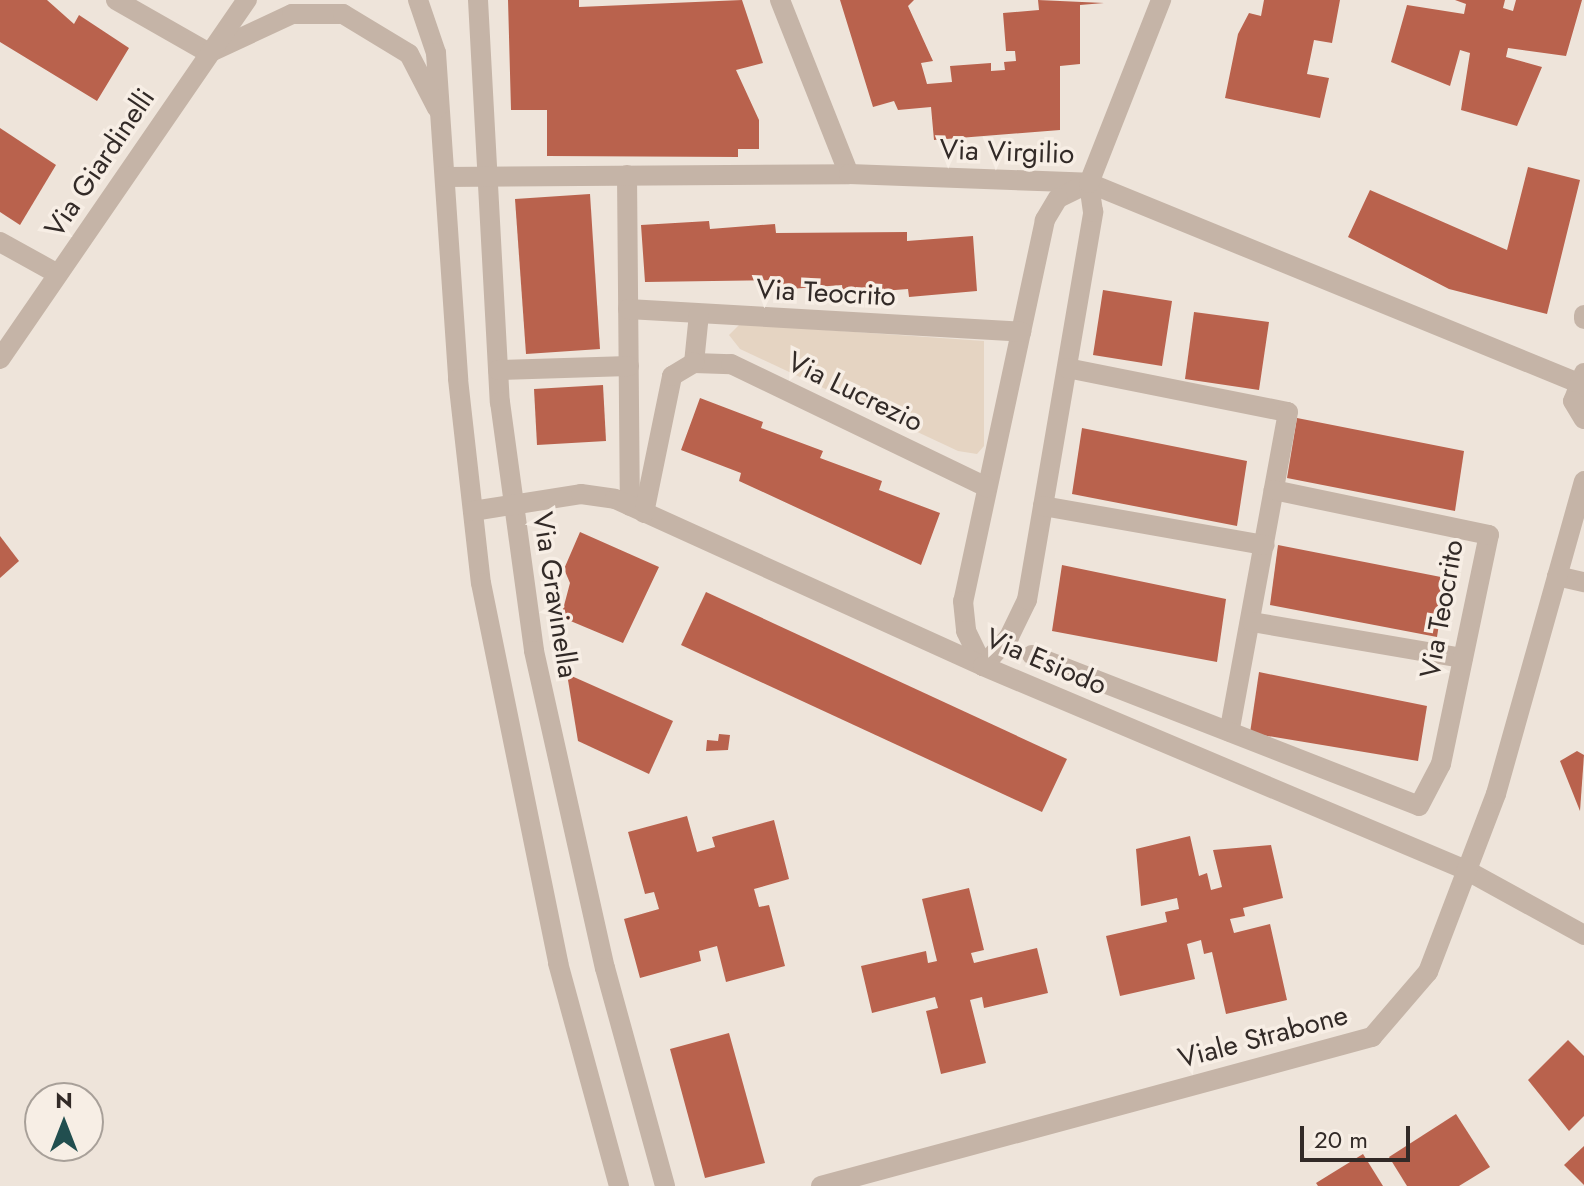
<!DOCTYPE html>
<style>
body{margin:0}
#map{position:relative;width:1584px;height:1186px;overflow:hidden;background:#eee4da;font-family:Jost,sans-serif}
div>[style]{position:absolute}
.plaza>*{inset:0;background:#e5d4c2}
.building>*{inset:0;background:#b9624d}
.minor>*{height:20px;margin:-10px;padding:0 10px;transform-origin:10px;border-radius:10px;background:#c5b4a7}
span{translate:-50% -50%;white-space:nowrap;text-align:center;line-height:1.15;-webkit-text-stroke:7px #f7eee5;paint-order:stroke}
.street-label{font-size:28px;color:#322a27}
.north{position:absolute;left:24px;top:1082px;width:80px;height:80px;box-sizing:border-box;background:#f7eee5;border:2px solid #a8a099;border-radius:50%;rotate:0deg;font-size:22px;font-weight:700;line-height:32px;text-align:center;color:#322a27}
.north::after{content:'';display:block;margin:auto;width:28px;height:36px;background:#214e4f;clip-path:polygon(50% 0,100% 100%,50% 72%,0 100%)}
.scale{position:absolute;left:1300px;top:1126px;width:110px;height:36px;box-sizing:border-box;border:4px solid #322a27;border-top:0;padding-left:10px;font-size:24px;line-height:28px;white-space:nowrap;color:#322a27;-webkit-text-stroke:6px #f7eee5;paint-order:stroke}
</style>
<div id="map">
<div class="plaza">
<i style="clip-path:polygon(740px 324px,984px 341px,984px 446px,977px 454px,958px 451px,740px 349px,729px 335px)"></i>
</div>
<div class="building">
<i style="clip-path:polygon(0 0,47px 0,74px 24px,79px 15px,129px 48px,97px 101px,0 42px)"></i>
<i style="clip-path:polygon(508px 0,579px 0,579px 7px,742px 0,763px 63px,736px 70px,759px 120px,759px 149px,738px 149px,738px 157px,547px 156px,547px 110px,511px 110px)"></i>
<i style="clip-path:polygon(840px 0,914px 0,908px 6px,933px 61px,921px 63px,927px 84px,952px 82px,950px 66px,991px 63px,991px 71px,1005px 70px,1004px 62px,1016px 61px,1015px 51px,1006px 51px,1003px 13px,1039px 10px,1038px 0,1104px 3px,1080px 5px,1080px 64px,1060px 66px,1060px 130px,934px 140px,931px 107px,898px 110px,894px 101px,873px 107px)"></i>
<i style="clip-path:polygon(1264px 0,1340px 0,1332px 43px,1314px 40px,1307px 74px,1329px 78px,1320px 118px,1225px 98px,1238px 34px,1249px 13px,1261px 16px)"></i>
<i style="clip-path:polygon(1455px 0,1505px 0,1503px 8px,1513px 11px,1516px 0,1582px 0,1566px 56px,1508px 48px,1506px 57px,1542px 67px,1517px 126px,1461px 110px,1470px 53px,1460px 50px,1450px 86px,1391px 62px,1407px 5px,1464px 14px,1466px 4px)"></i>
<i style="clip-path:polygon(0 128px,56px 165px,20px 225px,0 212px)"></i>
<i style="clip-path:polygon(1528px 167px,1580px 180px,1547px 314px,1449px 289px,1348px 237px,1370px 190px,1507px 250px)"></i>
<i style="clip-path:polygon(590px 194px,600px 349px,526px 354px,515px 199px)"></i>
<i style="clip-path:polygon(709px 221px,710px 229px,775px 224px,776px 233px,907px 232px,907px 241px,973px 236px,977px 291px,909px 297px,908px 289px,843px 294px,842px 285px,777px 290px,776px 280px,645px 282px,641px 225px)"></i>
<i style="clip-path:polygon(1103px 290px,1172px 301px,1162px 366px,1093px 355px)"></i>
<i style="clip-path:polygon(1194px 312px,1269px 322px,1259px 390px,1185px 379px)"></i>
<i style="clip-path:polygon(603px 385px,606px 441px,537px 445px,534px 389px)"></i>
<i style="clip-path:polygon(700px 398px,763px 422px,761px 428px,823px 451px,820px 458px,882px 481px,879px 490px,940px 513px,921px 565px,739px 481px,741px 473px,681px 450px)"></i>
<i style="clip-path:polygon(1297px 418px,1464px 451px,1455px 511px,1287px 478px)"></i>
<i style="clip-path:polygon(1082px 428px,1247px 461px,1237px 526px,1072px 494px)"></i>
<i style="clip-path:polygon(580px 532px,659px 567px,623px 643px,561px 617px,570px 583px,564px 569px)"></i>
<i style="clip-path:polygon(0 536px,19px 561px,0 578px)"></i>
<i style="clip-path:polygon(1278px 545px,1446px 578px,1437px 637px,1270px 605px)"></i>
<i style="clip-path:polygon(1062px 565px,1226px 599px,1217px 662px,1052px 631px)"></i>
<i style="clip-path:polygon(706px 592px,1067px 759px,1042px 812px,681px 645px)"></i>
<i style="clip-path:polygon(1259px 672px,1427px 706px,1418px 761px,1250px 733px)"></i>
<i style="clip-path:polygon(567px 674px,673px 721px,649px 774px,578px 741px)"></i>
<i style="clip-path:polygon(719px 734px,730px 735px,728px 750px,706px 751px,707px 740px,718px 741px)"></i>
<i style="clip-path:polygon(1577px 751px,1584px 755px,1580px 811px,1560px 761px)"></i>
<i style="clip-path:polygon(687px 816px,697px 852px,715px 847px,712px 837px,774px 820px,789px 879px,754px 889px,759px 907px,769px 905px,785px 966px,726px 982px,717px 946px,699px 951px,701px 961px,640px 978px,624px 919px,659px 909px,654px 892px,645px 894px,628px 832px)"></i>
<i style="clip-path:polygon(1190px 836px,1199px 876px,1207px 873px,1211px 890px,1222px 887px,1213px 850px,1271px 845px,1283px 898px,1243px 908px,1245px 916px,1230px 919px,1234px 933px,1270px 924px,1287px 1000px,1226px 1014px,1212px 952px,1204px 954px,1201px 940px,1187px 944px,1195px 979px,1120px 996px,1106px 936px,1167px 922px,1165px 912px,1179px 909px,1177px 898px,1141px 906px,1136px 849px)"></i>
<i style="clip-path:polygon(969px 888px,984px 950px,971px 953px,974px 963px,1037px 948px,1048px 993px,984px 1008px,982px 997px,970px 1000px,986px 1063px,941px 1074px,926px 1011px,938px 1008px,935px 997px,872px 1013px,861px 966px,926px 951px,928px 963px,937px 961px,922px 899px)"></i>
<i style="clip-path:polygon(729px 1033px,765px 1163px,705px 1178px,670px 1049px)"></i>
<i style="clip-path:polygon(1568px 1040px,1584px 1056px,1584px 1116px,1569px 1131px,1528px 1080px)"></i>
<i style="clip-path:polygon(1456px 1114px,1490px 1167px,1459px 1186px,1407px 1186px,1389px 1157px)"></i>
<i style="clip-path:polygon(1584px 1146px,1584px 1185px,1564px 1165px)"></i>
<i style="clip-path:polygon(1363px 1154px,1383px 1186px,1318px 1186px,1316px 1183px)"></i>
</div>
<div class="minor">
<i style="left:116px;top:0;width:107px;rotate:29.7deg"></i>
<i style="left:418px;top:0;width:56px;rotate:71.2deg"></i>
<i style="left:436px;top:53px;width:327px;rotate:86.1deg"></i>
<i style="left:458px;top:379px;width:205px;rotate:83.6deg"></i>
<i style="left:481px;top:583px;width:388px;rotate:78.5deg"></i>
<i style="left:558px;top:963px;width:231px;rotate:74.7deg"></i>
<i style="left:478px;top:0;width:403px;rotate:86.9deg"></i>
<i style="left:500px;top:402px;width:251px;rotate:82.2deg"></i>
<i style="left:534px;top:651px;width:325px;rotate:77.4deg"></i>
<i style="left:605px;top:968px;width:226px;rotate:74.6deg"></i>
<i style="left:780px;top:0;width:187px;rotate:68.4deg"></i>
<i style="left:213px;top:51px;width:87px;rotate:-25.1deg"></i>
<i style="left:292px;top:14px;width:51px"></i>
<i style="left:343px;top:14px;width:77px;rotate:31.2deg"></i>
<i style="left:409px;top:54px;width:61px;rotate:62.6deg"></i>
<i style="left:627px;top:175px;width:331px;rotate:89.5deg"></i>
<i style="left:445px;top:177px;width:404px;rotate:-0.4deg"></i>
<i style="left:849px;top:174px;width:240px;rotate:2.1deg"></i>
<i style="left:1089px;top:183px;width:526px;rotate:22.23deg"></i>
<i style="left:1089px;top:183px;width:34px;rotate:154deg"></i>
<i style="left:1058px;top:198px;width:26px;rotate:121deg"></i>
<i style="left:1045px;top:220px;width:390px;rotate:102.1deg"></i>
<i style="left:963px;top:601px;width:30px;rotate:84deg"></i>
<i style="left:966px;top:631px;width:39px;rotate:64deg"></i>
<i style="left:983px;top:666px;width:39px;rotate:-48deg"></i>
<i style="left:1009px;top:637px;width:41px;rotate:-64.1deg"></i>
<i style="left:1027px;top:600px;width:394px;rotate:-80.3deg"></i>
<i style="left:1093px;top:212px;width:29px;rotate:-98deg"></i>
<i style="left:1089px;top:183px;width:197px;rotate:-68.5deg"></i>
<i style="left:0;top:242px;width:66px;rotate:28.9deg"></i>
<i style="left:628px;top:309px;width:394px;rotate:3.3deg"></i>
<i style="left:1584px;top:315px;width:4px;rotate:90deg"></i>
<i style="left:0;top:359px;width:436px;rotate:-55.5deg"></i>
<i style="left:694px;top:363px;width:37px;rotate:2deg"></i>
<i style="left:731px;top:364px;width:284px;rotate:25.7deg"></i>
<i style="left:694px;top:363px;width:49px;rotate:-84.2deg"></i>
<i style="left:1067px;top:368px;width:225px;rotate:11.3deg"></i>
<i style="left:1288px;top:412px;width:325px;rotate:100.4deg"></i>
<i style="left:498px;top:370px;width:131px;rotate:-1.7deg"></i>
<i style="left:1584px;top:373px;width:30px;rotate:111deg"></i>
<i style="left:1573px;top:401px;width:21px;rotate:59deg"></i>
<i style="left:1043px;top:506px;width:225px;rotate:10deg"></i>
<i style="left:473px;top:511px;width:109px;rotate:-8.9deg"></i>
<i style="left:581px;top:494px;width:34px;rotate:8deg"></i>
<i style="left:615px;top:499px;width:404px;rotate:24.4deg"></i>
<i style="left:983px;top:666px;width:524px;rotate:22.9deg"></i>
<i style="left:1466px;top:870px;width:135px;rotate:28.8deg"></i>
<i style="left:644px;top:513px;width:140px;rotate:-78.4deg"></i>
<i style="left:672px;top:376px;width:26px;rotate:-31deg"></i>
<i style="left:1557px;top:576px;width:28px;rotate:13deg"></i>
<i style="left:1252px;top:622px;width:214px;rotate:9.7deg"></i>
<i style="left:1032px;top:655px;width:415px;rotate:21.3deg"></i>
<i style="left:1419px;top:806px;width:47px;rotate:-62.4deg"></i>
<i style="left:1441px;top:764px;width:234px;rotate:-78.2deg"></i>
<i style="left:1489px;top:535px;width:220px;rotate:-168.2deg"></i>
<i style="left:821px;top:1186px;width:571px;rotate:-15.13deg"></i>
<i style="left:1372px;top:1037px;width:86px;rotate:-49.3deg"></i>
<i style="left:1428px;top:972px;width:191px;rotate:-69.1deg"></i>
<i style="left:1496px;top:794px;width:325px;rotate:-74.3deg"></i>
</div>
<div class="street-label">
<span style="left:1007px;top:152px;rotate:2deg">Via Virgilio</span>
<span style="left:100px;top:163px;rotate:-56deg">Via Giardinelli</span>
<span style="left:826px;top:293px;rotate:3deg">Via Teocrito</span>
<span style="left:855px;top:392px;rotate:26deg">Via Lucrezio</span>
<span style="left:555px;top:595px;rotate:81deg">Via Gravinella</span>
<span style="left:1442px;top:609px;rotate:-80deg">Via Teocrito</span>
<span style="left:1046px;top:662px;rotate:23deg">Via Esiodo</span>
<span style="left:1263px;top:1037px;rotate:-15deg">Viale Strabone</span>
</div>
<div class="north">N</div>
<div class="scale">20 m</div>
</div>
